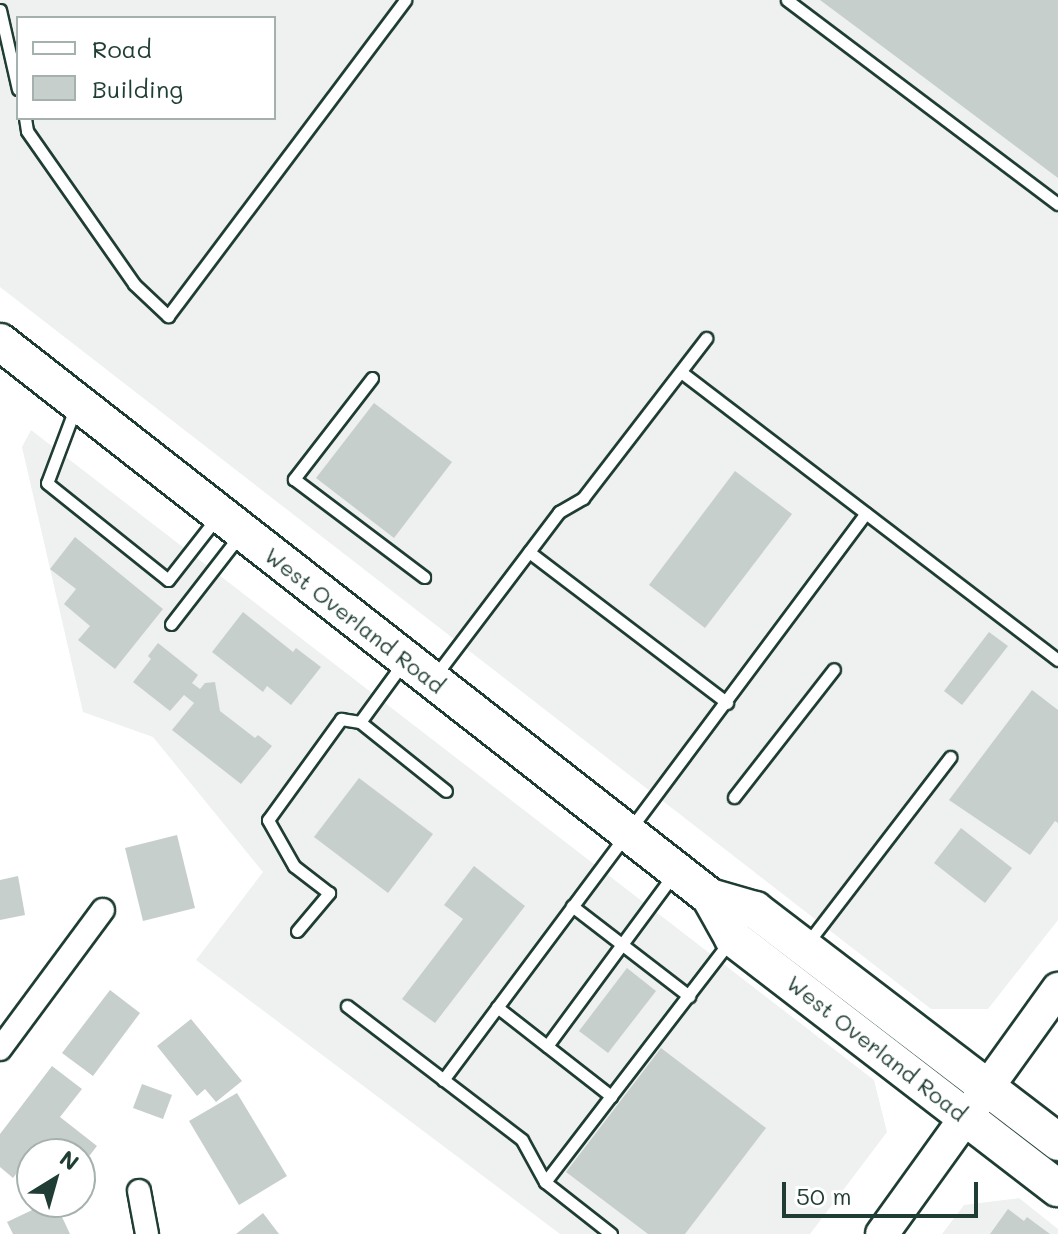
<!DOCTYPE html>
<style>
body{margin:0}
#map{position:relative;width:1058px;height:1234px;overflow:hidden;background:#fff;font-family:Mali,sans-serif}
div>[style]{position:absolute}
.built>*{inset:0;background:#eef1f0}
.building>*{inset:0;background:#c7cfcc}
.roads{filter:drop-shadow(2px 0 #1f3d34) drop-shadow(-2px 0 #1f3d34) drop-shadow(0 2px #1f3d34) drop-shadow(0 -2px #1f3d34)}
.service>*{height:11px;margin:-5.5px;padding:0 5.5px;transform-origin:5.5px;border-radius:5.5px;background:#fff}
.minor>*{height:22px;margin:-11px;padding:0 11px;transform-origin:11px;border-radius:11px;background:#fff}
.secondary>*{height:32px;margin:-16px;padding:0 16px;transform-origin:16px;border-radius:16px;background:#fff}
.primary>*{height:36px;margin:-18px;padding:0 18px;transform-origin:18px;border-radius:18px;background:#fff}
span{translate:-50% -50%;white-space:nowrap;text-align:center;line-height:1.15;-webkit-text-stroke:7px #fff;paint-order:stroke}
.street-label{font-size:22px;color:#1f3d34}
.legend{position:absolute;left:16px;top:16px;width:260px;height:104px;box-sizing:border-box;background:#fff;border:2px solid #a5b1ae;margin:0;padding:10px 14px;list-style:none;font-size:24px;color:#1f3d34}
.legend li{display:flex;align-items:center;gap:16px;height:40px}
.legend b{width:40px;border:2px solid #a5b1ae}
.north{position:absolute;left:16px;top:1138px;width:80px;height:80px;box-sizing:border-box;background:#fff;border:2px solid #a5b1ae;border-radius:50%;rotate:37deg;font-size:22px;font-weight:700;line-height:32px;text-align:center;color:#1f3d34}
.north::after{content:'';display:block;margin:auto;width:28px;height:36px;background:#1f3d34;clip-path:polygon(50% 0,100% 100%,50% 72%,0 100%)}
.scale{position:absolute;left:782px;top:1182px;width:196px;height:36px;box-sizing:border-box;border:4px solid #1f3d34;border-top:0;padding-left:10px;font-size:24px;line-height:28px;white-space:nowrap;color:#1f3d34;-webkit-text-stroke:6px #fff;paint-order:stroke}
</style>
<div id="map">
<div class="built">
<i style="clip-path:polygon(evenodd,0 0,1058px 0,1058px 920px,988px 1009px,931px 1009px,0 287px,0 0,18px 18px,274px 18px,274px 118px,18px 118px,18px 18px)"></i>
<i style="clip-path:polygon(31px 430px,874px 1080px,887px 1132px,810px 1234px,560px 1234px,196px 960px,263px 872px,153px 737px,83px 712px,22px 447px)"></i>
<i style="clip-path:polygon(1019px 1198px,1058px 1229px,1058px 1234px,942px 1234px,964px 1205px)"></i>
</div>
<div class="building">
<i style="clip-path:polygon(820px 0,1058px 0,1058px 178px,922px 76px)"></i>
<i style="clip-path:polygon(374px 403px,452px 462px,394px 538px,316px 478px)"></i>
<i style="clip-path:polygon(735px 471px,792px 514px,705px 628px,649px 585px)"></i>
<i style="clip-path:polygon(75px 537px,163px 609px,115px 669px,78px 640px,90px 626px,64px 604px,76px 589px,50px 569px)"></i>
<i style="clip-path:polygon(243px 612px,293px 652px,296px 648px,321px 667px,291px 705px,267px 686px,263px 692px,212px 652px)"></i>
<i style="clip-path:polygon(989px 632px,1008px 646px,962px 705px,944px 691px)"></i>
<i style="clip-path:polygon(158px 643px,198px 675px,192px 683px,200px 689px,205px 683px,215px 682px,220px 711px,255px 738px,258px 735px,272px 746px,241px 784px,172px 730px,194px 703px,184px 695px,170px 711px,133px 682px,151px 659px,148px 656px)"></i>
<i style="clip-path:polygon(1032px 690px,1058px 710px,1058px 823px,1055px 821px,1030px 855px,949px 800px)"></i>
<i style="clip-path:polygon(359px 778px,433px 834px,388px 893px,314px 837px)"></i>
<i style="clip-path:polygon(961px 828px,1012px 868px,985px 903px,934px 863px)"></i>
<i style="clip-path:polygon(177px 835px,195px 908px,143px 921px,125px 848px)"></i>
<i style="clip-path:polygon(474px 866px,525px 906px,435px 1023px,402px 999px,463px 919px,444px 905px)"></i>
<i style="clip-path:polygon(18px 876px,25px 915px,0 920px,0 880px)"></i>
<i style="clip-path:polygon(627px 968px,656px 991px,608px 1053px,579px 1031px)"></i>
<i style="clip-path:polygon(110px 990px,140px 1013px,93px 1076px,62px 1053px)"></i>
<i style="clip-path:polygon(191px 1019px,242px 1081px,216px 1102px,205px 1089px,197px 1096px,157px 1046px)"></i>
<i style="clip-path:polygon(661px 1048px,766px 1128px,685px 1234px,648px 1234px,566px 1172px)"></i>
<i style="clip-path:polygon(52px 1066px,82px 1089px,60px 1117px,97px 1146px,80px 1168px,80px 1154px,52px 1154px,39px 1144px,13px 1178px,0 1167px,0 1134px)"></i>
<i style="clip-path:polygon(142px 1084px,172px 1095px,163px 1119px,133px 1108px)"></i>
<i style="clip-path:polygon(237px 1093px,287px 1176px,239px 1205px,189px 1121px)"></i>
<i style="clip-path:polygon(49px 1202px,55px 1202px,70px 1234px,13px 1234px,7px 1222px)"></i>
<i style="clip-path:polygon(1008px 1209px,1024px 1221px,1027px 1217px,1050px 1234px,990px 1234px)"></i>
<i style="clip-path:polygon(263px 1213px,279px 1234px,236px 1234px)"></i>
</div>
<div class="roads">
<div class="service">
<i style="left:787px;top:0;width:339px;rotate:37deg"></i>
<i style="left:0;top:10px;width:81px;rotate:77.2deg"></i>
<i style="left:25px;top:118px;width:13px;rotate:81deg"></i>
<i style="left:27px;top:131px;width:187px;rotate:55deg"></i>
<i style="left:134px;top:284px;width:47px;rotate:43.3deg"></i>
<i style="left:168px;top:316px;width:395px;rotate:-53.1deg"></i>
<i style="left:681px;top:372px;width:474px;rotate:37.4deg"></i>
<i style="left:372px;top:378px;width:128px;rotate:127.7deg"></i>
<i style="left:294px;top:479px;width:163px;rotate:37deg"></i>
<i style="left:76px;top:406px;width:82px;rotate:110.6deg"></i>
<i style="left:47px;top:483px;width:155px;rotate:38.7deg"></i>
<i style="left:168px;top:580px;width:81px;rotate:-52deg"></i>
<i style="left:529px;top:552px;width:249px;rotate:37.3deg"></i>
<i style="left:171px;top:624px;width:113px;rotate:-52.2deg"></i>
<i style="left:403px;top:663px;width:73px;rotate:126.1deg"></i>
<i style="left:360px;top:722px;width:110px;rotate:38.7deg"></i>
<i style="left:435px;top:676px;width:206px;rotate:-52.9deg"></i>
<i style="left:559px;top:512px;width:28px;rotate:-30deg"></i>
<i style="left:583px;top:498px;width:202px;rotate:-52.4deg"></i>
<i style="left:734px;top:797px;width:162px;rotate:-52deg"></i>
<i style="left:572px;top:906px;width:148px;rotate:37.6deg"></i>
<i style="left:297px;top:931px;width:50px;rotate:-49.9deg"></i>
<i style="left:329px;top:893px;width:44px;rotate:-142.4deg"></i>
<i style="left:294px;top:866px;width:53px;rotate:-119.5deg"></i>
<i style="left:268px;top:820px;width:125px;rotate:-54.1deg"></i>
<i style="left:341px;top:719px;width:19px;rotate:9deg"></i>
<i style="left:806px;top:945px;width:237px;rotate:-52.5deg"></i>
<i style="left:347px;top:1006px;width:220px;rotate:37.4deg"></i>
<i style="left:522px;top:1140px;width:48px;rotate:61.3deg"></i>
<i style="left:545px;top:1182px;width:84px;rotate:38.2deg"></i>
<i style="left:497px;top:1007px;width:145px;rotate:38deg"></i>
<i style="left:547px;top:1046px;width:214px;rotate:-53.6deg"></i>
<i style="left:443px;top:1080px;width:707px;rotate:-53.28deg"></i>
<i style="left:545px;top:1182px;width:304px;rotate:-52.5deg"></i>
</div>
<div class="minor">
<i style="left:0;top:1049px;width:173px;rotate:-53.5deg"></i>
<i style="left:139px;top:1191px;width:44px;rotate:79.5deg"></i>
</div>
<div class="secondary">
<i style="left:882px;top:1234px;width:302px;rotate:-54.3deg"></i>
</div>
<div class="primary">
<i style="left:0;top:342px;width:901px;rotate:38.01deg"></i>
<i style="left:710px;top:897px;width:47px;rotate:16.1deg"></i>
<i style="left:755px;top:910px;width:382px;rotate:37.4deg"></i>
<i style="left:710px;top:897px;width:47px;rotate:60.7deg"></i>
<i style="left:733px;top:938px;width:410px;rotate:37.6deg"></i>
</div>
</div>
<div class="street-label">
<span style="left:355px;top:620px;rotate:38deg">West Overland Road</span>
<span style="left:877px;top:1048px;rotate:38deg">West Overland Road</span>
</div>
<ul class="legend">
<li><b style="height:10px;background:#fff"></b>Road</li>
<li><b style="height:22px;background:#c7cfcc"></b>Building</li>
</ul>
<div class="north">N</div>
<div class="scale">50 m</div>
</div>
